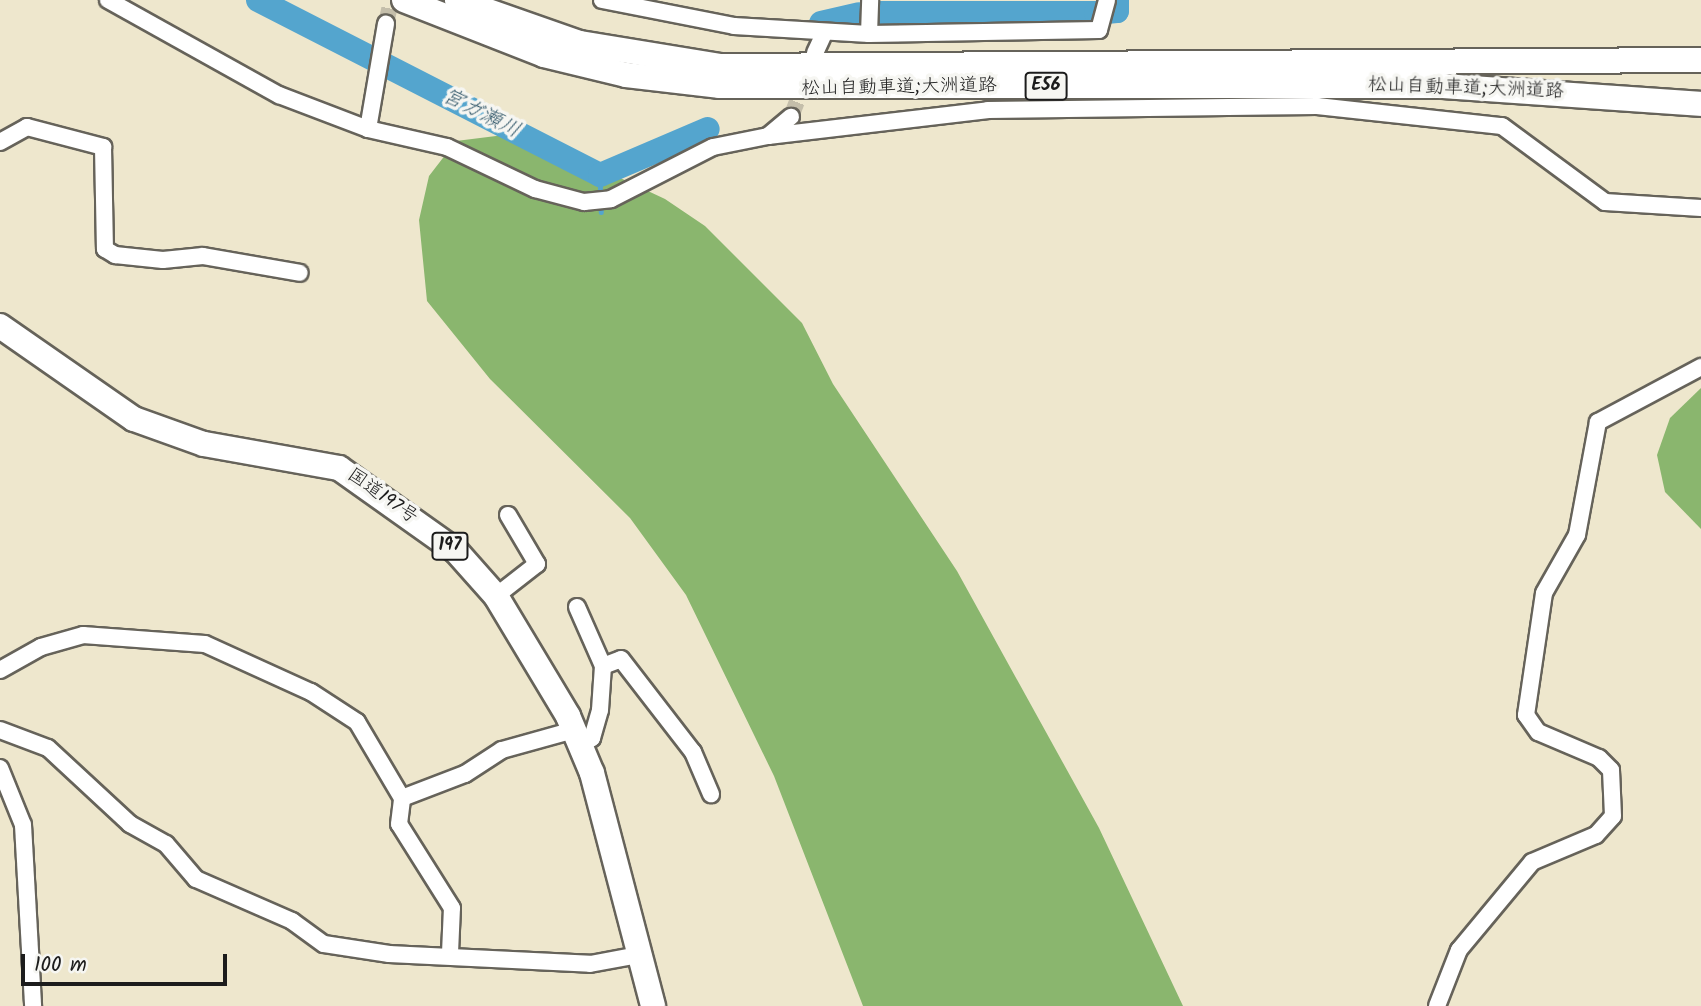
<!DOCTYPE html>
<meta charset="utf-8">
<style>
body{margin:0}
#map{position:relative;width:1701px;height:1006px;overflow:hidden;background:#eee7cd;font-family:Kalam,"Klee One",sans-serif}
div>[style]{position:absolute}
.forest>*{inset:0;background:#8ab66e}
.stream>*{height:4.5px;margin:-2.25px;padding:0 2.25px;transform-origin:2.25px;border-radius:2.25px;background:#54a5ce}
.river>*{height:24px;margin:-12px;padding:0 12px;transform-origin:12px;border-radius:12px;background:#54a5ce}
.minor-tunnel>*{height:16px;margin-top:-8px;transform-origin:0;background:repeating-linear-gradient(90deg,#c4beaa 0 16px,transparent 0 24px)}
.roads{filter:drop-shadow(2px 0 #66635a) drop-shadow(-2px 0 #66635a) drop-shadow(0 2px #66635a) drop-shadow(0 -2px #66635a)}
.minor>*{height:16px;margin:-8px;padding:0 8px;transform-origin:8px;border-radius:8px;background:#fff}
.highway>*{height:24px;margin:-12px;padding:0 12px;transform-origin:12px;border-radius:12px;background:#fff}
span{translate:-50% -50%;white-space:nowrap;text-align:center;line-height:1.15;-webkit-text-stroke:7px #f6f6f2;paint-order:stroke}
.shield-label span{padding:2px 5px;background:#f6f6f2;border:2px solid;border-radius:5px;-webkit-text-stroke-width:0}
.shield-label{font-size:18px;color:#1c1c1c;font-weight:700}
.street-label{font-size:19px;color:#1c1c1c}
.water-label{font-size:21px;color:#355a6c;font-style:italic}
.scale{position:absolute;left:21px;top:954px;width:206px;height:32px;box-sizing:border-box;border:4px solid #1c1c1c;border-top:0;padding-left:9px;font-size:21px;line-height:24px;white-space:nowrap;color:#1c1c1c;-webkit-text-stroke:5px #f6f6f2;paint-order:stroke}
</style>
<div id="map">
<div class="forest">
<i style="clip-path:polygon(504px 135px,552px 146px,665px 199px,705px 226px,802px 323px,833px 384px,957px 571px,1099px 828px,1183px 1006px,863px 1006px,774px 776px,686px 595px,630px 518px,490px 379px,427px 301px,419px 220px,429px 176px,456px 141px)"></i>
<i style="clip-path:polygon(1701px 388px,1701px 529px,1665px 492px,1657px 455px,1670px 418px)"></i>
</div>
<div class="stream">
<i style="left:600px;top:175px;width:37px;rotate:88deg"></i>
</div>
<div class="river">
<i style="left:258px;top:0;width:384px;rotate:27.1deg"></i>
<i style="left:600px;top:175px;width:117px;rotate:-23.1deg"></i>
<i style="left:880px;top:13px;width:216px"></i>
<i style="left:1096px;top:13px;width:21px;rotate:-5deg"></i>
<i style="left:1117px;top:11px;width:11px;rotate:-90deg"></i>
<i style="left:821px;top:23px;width:39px;rotate:-13deg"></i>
</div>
<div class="minor-tunnel">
<i style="left:386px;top:24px;width:25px;rotate:-78deg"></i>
<i style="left:791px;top:117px;width:40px;rotate:-69deg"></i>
</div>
<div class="roads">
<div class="minor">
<i style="left:108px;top:0;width:196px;rotate:29.1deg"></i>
<i style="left:279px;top:95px;width:95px;rotate:20.9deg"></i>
<i style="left:368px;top:129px;width:81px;rotate:12.8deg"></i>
<i style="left:447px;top:147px;width:98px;rotate:25.5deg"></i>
<i style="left:535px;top:189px;width:51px;rotate:14.9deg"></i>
<i style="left:584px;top:202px;width:27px;rotate:-6deg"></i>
<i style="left:611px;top:199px;width:114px;rotate:-27deg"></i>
<i style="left:713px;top:147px;width:56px;rotate:-11.3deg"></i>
<i style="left:768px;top:136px;width:222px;rotate:-6.7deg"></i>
<i style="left:988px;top:110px;width:329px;rotate:-0.7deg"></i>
<i style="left:1317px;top:106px;width:186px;rotate:6.2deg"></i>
<i style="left:1502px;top:126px;width:128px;rotate:36.4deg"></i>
<i style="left:1605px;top:202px;width:96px;rotate:3.6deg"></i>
<i style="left:602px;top:0;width:135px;rotate:11.1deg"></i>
<i style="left:734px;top:26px;width:135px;rotate:3.4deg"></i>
<i style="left:869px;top:34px;width:230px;rotate:-1deg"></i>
<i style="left:1099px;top:30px;width:31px;rotate:-75deg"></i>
<i style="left:869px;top:34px;width:34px;rotate:-88deg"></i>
<i style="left:815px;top:53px;width:21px;rotate:-65deg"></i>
<i style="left:368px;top:129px;width:107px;rotate:-80.3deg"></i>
<i style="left:768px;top:136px;width:30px;rotate:-40deg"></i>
<i style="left:0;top:142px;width:31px;rotate:-29deg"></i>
<i style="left:27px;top:127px;width:79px;rotate:14.7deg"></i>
<i style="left:103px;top:147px;width:102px;rotate:88.9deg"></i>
<i style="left:105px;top:249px;width:12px;rotate:31deg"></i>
<i style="left:115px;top:255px;width:48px;rotate:5.9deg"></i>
<i style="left:163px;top:260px;width:40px;rotate:-5.7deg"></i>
<i style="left:203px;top:256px;width:98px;rotate:9.9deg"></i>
<i style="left:496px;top:596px;width:52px;rotate:-38deg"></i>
<i style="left:537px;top:564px;width:57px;rotate:-120.6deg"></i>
<i style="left:577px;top:607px;width:64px;rotate:66.2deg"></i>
<i style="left:0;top:670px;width:47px;rotate:-29.3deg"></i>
<i style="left:41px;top:647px;width:44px;rotate:-15.9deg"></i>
<i style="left:83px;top:635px;width:122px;rotate:4.2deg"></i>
<i style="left:205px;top:644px;width:116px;rotate:24.4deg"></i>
<i style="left:311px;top:692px;width:55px;rotate:33.1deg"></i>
<i style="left:357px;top:722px;width:88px;rotate:59.4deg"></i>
<i style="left:0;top:730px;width:51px;rotate:20.6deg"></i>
<i style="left:48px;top:748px;width:112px;rotate:42.8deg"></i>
<i style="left:130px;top:824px;width:41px;rotate:29.1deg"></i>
<i style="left:166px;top:844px;width:46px;rotate:49.4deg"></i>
<i style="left:196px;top:879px;width:105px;rotate:23.6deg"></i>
<i style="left:292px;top:921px;width:39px;rotate:36deg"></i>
<i style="left:324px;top:944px;width:66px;rotate:8.7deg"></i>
<i style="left:389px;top:954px;width:201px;rotate:2.8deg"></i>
<i style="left:590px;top:964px;width:50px;rotate:-10.4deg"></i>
<i style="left:580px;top:745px;width:14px;rotate:-30deg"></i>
<i style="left:592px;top:738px;width:29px;rotate:-74deg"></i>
<i style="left:600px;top:710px;width:44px;rotate:-86.1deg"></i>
<i style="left:603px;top:666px;width:19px;rotate:-21deg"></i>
<i style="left:621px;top:659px;width:118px;rotate:52.3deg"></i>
<i style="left:693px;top:752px;width:46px;rotate:66.8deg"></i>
<i style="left:0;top:768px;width:61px;rotate:68deg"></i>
<i style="left:23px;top:825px;width:181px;rotate:86.8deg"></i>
<i style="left:450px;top:953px;width:45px;rotate:-87.5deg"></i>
<i style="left:452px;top:908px;width:99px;rotate:-122.2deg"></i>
<i style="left:399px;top:824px;width:26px;rotate:-83deg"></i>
<i style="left:402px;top:798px;width:67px;rotate:-20.9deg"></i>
<i style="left:465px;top:774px;width:44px;rotate:-33deg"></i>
<i style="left:502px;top:750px;width:75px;rotate:-15.5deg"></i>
<i style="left:1437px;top:1006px;width:60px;rotate:-68.6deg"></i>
<i style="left:1459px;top:950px;width:114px;rotate:-50.3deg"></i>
<i style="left:1532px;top:862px;width:69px;rotate:-22.9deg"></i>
<i style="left:1596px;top:835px;width:25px;rotate:-48deg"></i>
<i style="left:1613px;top:816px;width:46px;rotate:-92.5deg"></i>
<i style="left:1611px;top:770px;width:17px;rotate:-135deg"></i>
<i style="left:1599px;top:758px;width:66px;rotate:-156.9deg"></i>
<i style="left:1538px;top:732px;width:21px;rotate:-125deg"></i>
<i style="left:1526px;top:715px;width:123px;rotate:-81.6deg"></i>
<i style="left:1544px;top:593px;width:67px;rotate:-60.4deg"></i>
<i style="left:1577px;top:535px;width:115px;rotate:-79.5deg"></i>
<i style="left:1598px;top:422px;width:117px;rotate:-28.1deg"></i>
</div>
<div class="highway">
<i style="left:404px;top:0;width:150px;rotate:21.4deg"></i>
<i style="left:544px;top:55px;width:84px;rotate:13.7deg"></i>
<i style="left:626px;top:75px;width:95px;rotate:6.7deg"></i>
<i style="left:720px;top:86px;width:724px"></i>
<i style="left:1444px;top:86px;width:258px;rotate:4deg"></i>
<i style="left:457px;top:0;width:130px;rotate:19.3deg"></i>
<i style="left:580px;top:43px;width:143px;rotate:9.3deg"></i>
<i style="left:721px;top:66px;width:980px;rotate:-0.35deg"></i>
<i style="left:0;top:326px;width:163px;rotate:34.8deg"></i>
<i style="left:134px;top:419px;width:74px;rotate:19.7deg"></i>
<i style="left:204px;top:444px;width:137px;rotate:10.1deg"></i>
<i style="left:339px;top:468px;width:143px;rotate:35.4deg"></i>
<i style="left:456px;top:551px;width:60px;rotate:48.4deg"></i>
<i style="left:496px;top:596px;width:140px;rotate:59deg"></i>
<i style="left:568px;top:716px;width:62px;rotate:67.2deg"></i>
<i style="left:592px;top:773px;width:241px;rotate:75.3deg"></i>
</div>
</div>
<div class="shield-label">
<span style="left:1046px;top:86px">E56</span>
<span style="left:450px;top:546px">197</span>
</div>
<div class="street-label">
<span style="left:899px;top:88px;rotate:-1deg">松山自動車道;大洲道路</span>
<span style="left:1466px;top:89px;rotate:2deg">松山自動車道;大洲道路</span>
<span style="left:382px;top:497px;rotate:35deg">国道197号</span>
</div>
<div class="water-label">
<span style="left:481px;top:114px;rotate:27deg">宮ガ瀬川</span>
</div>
<div class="scale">100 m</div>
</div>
